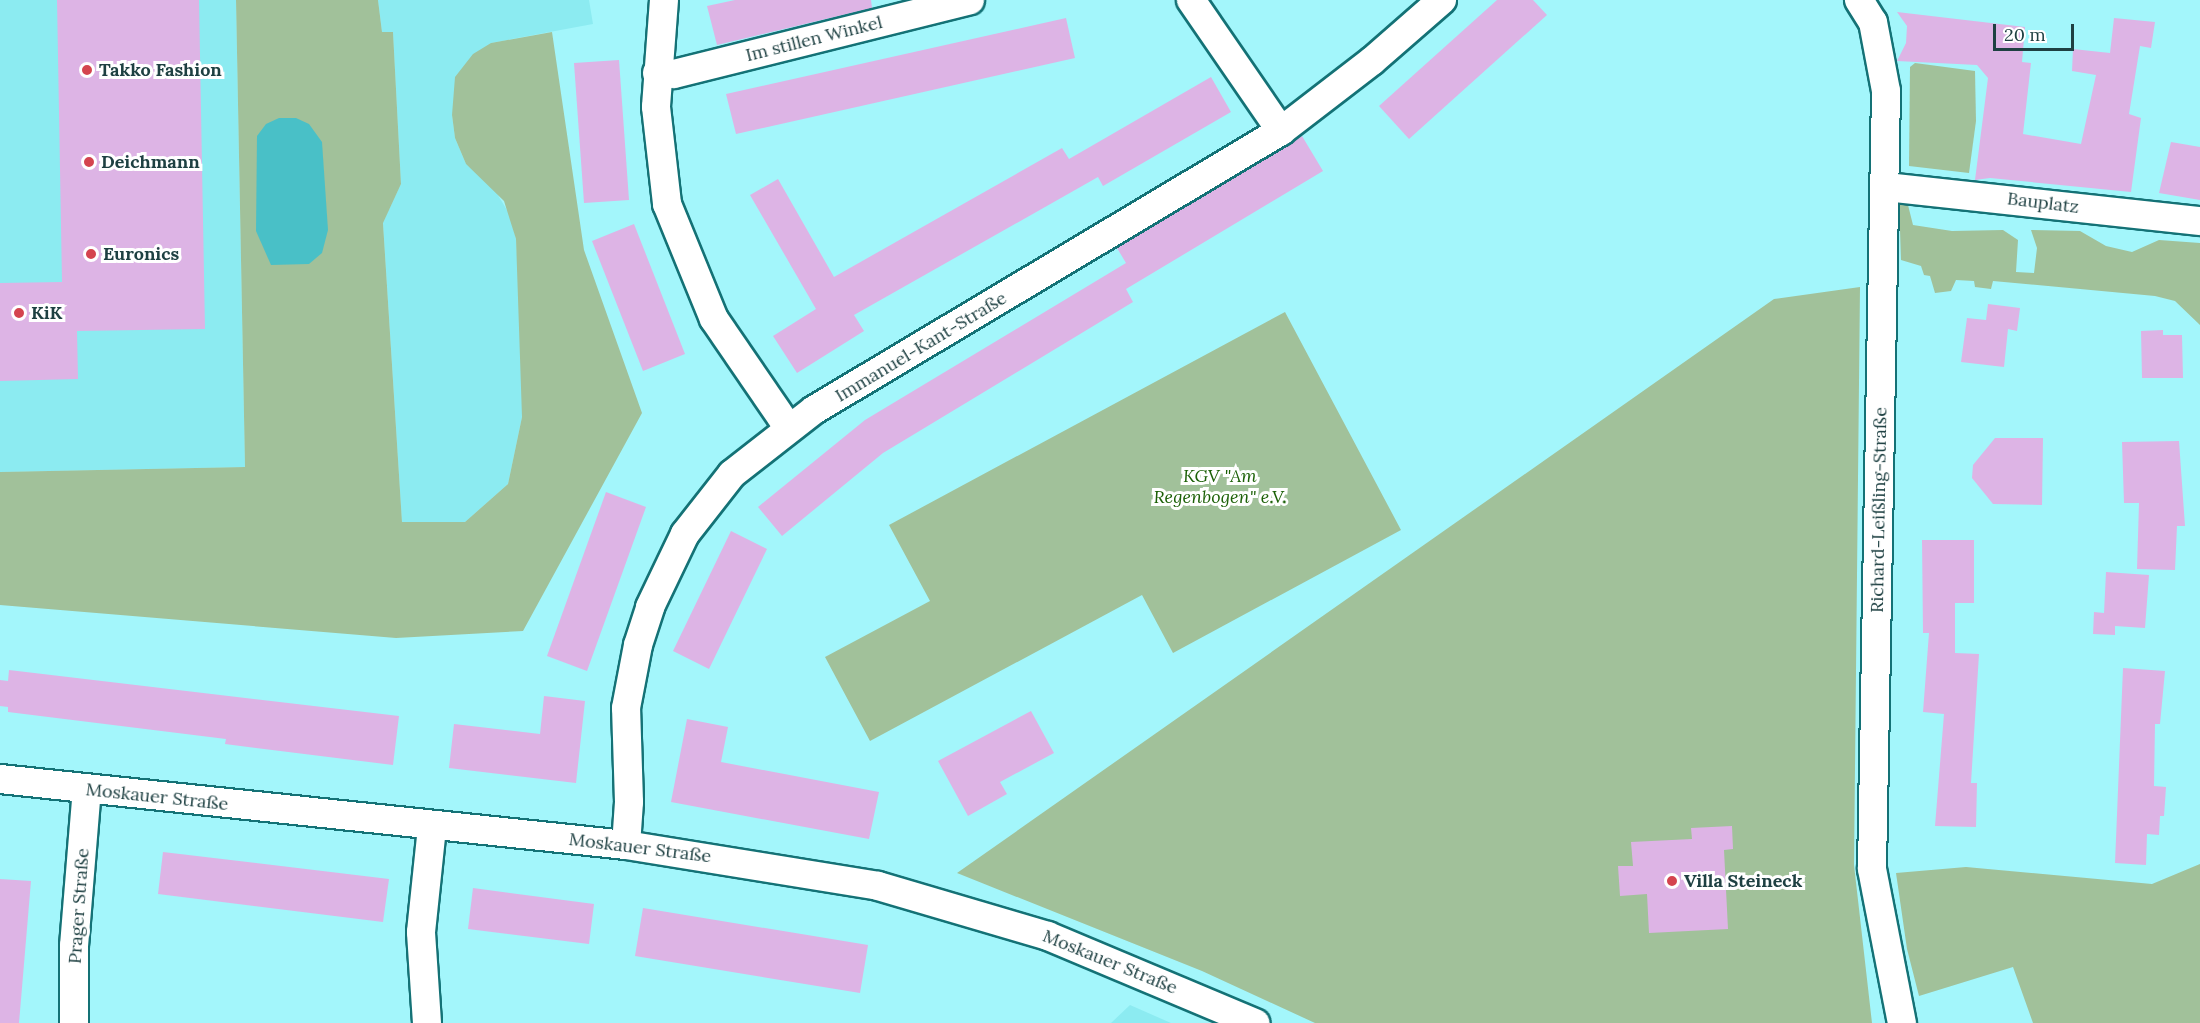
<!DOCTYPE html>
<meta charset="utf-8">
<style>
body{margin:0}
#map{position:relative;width:2200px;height:1023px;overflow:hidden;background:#a3f6fb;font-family:Lora,serif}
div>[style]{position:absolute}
.built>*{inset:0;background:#8cebf1}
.green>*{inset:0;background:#a1c19a}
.water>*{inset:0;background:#49c0c7}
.building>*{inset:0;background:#ddb4e5}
.roads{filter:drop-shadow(2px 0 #147276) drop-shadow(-2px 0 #147276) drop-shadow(0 2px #147276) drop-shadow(0 -2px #147276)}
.minor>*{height:28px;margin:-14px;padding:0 14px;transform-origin:14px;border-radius:14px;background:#fff}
.dots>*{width:16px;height:16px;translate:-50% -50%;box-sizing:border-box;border:3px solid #fff;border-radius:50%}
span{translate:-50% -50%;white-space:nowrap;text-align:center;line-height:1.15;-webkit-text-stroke:6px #fff;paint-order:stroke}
.street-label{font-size:18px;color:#1e4042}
.poi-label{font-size:18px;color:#1e4042;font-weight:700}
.left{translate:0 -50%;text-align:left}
.park-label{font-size:18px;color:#1b6006;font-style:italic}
.scale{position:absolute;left:1993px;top:24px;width:81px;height:27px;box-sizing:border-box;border:3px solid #1e4042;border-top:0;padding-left:8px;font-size:18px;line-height:21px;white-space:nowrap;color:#1e4042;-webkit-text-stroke:4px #fff;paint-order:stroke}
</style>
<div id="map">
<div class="built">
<i style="clip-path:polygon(0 0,236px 0,245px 467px,0 472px)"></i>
<i style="clip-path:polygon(378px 0,589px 0,593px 24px,491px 43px,452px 115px,455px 138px,466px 164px,493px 187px,510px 215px,516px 239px,523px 354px,522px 417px,508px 484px,465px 522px,402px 522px,383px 222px,401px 184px,393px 32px,382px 32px)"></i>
<i style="clip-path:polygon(1130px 1005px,1171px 1023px,1111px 1023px)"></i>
</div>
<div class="green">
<i style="clip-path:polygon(236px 0,378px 0,382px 32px,393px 32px,401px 184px,383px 223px,402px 522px,465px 522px,508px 484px,522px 417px,516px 239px,504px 201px,466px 164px,455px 138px,452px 115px,455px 77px,473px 54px,491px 43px,552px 32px,584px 250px,642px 413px,523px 631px,396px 638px,0 605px,0 472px,245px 467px)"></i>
<i style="clip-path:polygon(1915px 63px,1975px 71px,1976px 121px,1969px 173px,1909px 166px,1910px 67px)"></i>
<i style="clip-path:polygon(1906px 197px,1913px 225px,1952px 231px,2003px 230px,2018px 240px,2016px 272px,2034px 273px,2037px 248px,2031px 230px,2080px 231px,2106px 246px,2132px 252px,2159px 240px,2200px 243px,2200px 325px,2175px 301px,2155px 296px,1993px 281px,1991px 289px,1975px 287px,1974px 281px,1956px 280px,1951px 291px,1935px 293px,1930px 276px,1924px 275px,1921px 266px,1901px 260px,1899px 200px)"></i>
<i style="clip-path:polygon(1860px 287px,1854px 865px,1872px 1023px,1315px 1023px,1202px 971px,957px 873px,1774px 299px)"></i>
<i style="clip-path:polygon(1285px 312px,1401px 530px,1173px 653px,1142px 595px,870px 741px,825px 657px,930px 601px,889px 525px)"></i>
<i style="clip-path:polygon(2200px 864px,2200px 1023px,2033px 1023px,2013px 967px,1919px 996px,1907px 949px,1896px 873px,1966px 867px,2152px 884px)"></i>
</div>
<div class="water">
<i style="clip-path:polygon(279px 118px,296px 118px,309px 124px,322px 142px,328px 230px,322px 253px,309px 264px,271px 265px,256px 231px,257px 136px,266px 124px)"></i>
</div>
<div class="building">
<i style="clip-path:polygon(57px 0,199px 0,205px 329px,77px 331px,78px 379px,0 381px,0 283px,62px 282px)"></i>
<i style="clip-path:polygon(735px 0,871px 0,872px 8px,717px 45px,707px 6px)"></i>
<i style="clip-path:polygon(1497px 0,1533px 0,1547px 15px,1409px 139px,1379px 106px)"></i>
<i style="clip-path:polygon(1897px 12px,2025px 27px,2022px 62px,2031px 63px,2023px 134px,2081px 144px,2096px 75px,2072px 71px,2073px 49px,2110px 53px,2114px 18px,2155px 22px,2151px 48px,2140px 46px,2129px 114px,2141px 118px,2131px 192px,1990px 178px,1975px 180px,1988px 78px,1977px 65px,1897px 61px,1906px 43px,1907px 26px)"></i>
<i style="clip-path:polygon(1066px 18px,1075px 58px,736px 134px,726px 94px)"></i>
<i style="clip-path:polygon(619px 60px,629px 200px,584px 203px,574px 63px)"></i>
<i style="clip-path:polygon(1211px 77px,1231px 112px,1103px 186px,1098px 177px,854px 315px,864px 331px,797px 373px,773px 336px,816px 309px,750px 195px,778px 179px,834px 277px,1062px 148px,1069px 159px)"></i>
<i style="clip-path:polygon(1302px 136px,1323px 171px,1126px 289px,1133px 302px,883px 453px,782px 536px,758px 507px,865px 420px,1126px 263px,1117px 248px)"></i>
<i style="clip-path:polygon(2171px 142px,2200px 147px,2200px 200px,2159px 193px)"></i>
<i style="clip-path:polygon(634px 224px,685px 354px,643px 371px,592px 241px)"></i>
<i style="clip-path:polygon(1988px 304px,2020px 308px,2017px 331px,2008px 329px,2004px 367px,1961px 362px,1967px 318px,1986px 320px)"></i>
<i style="clip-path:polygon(2163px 330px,2163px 335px,2182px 335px,2183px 378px,2142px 378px,2141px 331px)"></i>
<i style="clip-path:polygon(1995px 438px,2043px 438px,2042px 505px,1993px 504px,1972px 478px,1973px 465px)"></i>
<i style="clip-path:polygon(2179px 441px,2185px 526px,2177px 526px,2175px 570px,2137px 569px,2139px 503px,2124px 503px,2122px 442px)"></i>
<i style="clip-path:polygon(606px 492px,646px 507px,587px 671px,547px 656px)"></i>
<i style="clip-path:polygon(731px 531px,767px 549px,709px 669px,673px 651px)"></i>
<i style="clip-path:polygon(1922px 540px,1974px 540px,1974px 603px,1955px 603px,1955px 653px,1979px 654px,1971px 783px,1977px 783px,1976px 827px,1935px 826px,1944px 714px,1923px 712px,1929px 633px,1923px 633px)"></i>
<i style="clip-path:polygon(2106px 572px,2149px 575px,2145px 628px,2115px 626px,2115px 635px,2093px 634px,2094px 612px,2104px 613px)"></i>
<i style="clip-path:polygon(2123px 668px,2165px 671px,2160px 724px,2155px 724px,2154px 786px,2166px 787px,2164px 816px,2160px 816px,2159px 835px,2147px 834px,2146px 865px,2115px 863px)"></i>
<i style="clip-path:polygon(9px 670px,399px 716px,393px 765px,225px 744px,226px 739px,8px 712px,8px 707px,0 706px,0 680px,8px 681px)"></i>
<i style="clip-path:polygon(544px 696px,585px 701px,576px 783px,449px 768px,454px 724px,540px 734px)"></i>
<i style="clip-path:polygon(1031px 711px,1054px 753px,1000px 782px,1007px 794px,968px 816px,938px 761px)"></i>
<i style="clip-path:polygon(687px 719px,728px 727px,721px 762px,879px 792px,869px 839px,671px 802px)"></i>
<i style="clip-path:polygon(1732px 826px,1733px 849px,1724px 850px,1728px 929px,1649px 933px,1647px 894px,1620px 896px,1618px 866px,1633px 866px,1631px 842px,1692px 839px,1691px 828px)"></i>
<i style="clip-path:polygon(163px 852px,389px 879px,383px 922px,158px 894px)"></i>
<i style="clip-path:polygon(0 879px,31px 881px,19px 1023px,0 1023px)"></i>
<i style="clip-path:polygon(473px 888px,594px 904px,589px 944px,468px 929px)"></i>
<i style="clip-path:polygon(643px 908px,868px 945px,860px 993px,635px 956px)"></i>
</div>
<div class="roads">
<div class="minor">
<i style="left:664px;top:0;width:107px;rotate:94.3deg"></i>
<i style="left:656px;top:107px;width:98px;rotate:83.5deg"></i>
<i style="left:667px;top:204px;width:124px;rotate:67.8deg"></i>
<i style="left:714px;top:319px;width:131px;rotate:55.6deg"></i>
<i style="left:1191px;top:0;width:159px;rotate:55.5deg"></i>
<i style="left:1859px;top:0;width:26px;rotate:58deg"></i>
<i style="left:1873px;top:22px;width:70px;rotate:79.3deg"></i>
<i style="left:1886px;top:91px;width:778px;rotate:91.03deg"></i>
<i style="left:1872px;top:869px;width:157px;rotate:79deg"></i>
<i style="left:657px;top:73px;width:17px;rotate:3deg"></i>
<i style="left:674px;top:74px;width:305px;rotate:-14deg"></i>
<i style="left:1886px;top:187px;width:316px;rotate:6.2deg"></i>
<i style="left:0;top:779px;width:629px;rotate:6.02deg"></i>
<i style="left:626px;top:845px;width:255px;rotate:9.2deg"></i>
<i style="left:878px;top:886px;width:177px;rotate:16.4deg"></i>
<i style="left:1048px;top:936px;width:225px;rotate:22.8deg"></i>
<i style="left:626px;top:845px;width:43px;rotate:-86deg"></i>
<i style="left:629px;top:802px;width:94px;rotate:-91.8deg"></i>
<i style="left:626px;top:708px;width:64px;rotate:-79.2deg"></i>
<i style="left:638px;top:645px;width:40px;rotate:-72deg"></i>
<i style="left:650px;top:607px;width:81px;rotate:-64.4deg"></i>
<i style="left:685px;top:534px;width:76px;rotate:-51.9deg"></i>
<i style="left:732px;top:474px;width:104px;rotate:-38deg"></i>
<i style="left:814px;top:410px;width:544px;rotate:-30.86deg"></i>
<i style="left:1281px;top:131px;width:115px;rotate:-37.6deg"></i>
<i style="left:1372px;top:61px;width:93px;rotate:-41.1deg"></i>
<i style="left:74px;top:1023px;width:77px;rotate:-90deg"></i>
<i style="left:74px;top:946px;width:158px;rotate:-85.3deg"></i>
<i style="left:427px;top:1023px;width:91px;rotate:-93.8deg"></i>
<i style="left:421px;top:932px;width:106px;rotate:-84deg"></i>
</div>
</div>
<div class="dots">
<i style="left:87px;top:70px;background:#d4444f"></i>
<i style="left:89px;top:162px;background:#d4444f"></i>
<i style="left:91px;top:254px;background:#d4444f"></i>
<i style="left:19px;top:313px;background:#d4444f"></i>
<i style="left:1672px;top:881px;background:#d4444f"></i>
</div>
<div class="street-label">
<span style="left:814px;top:39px;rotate:-14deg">Im stillen Winkel</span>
<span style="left:2043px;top:203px;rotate:7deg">Bauplatz</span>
<span style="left:921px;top:347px;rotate:-31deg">Immanuel-Kant-Straße</span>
<span style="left:1879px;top:510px;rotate:-89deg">Richard-Leißling-Straße</span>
<span style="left:157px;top:797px;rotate:6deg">Moskauer Straße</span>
<span style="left:640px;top:848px;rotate:7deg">Moskauer Straße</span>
<span style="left:79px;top:906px;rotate:-86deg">Prager Straße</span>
<span style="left:1110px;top:962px;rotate:22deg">Moskauer Straße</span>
</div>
<div class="poi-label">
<span class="left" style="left:99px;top:70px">Takko Fashion</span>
<span class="left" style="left:101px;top:162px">Deichmann</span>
<span class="left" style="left:103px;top:254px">Euronics</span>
<span class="left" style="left:31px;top:313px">KiK</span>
<span class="left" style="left:1684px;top:881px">Villa Steineck</span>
</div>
<div class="park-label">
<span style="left:1220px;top:487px">KGV "Am<br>Regenbogen" e.V.</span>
</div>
<div class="scale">20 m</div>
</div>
